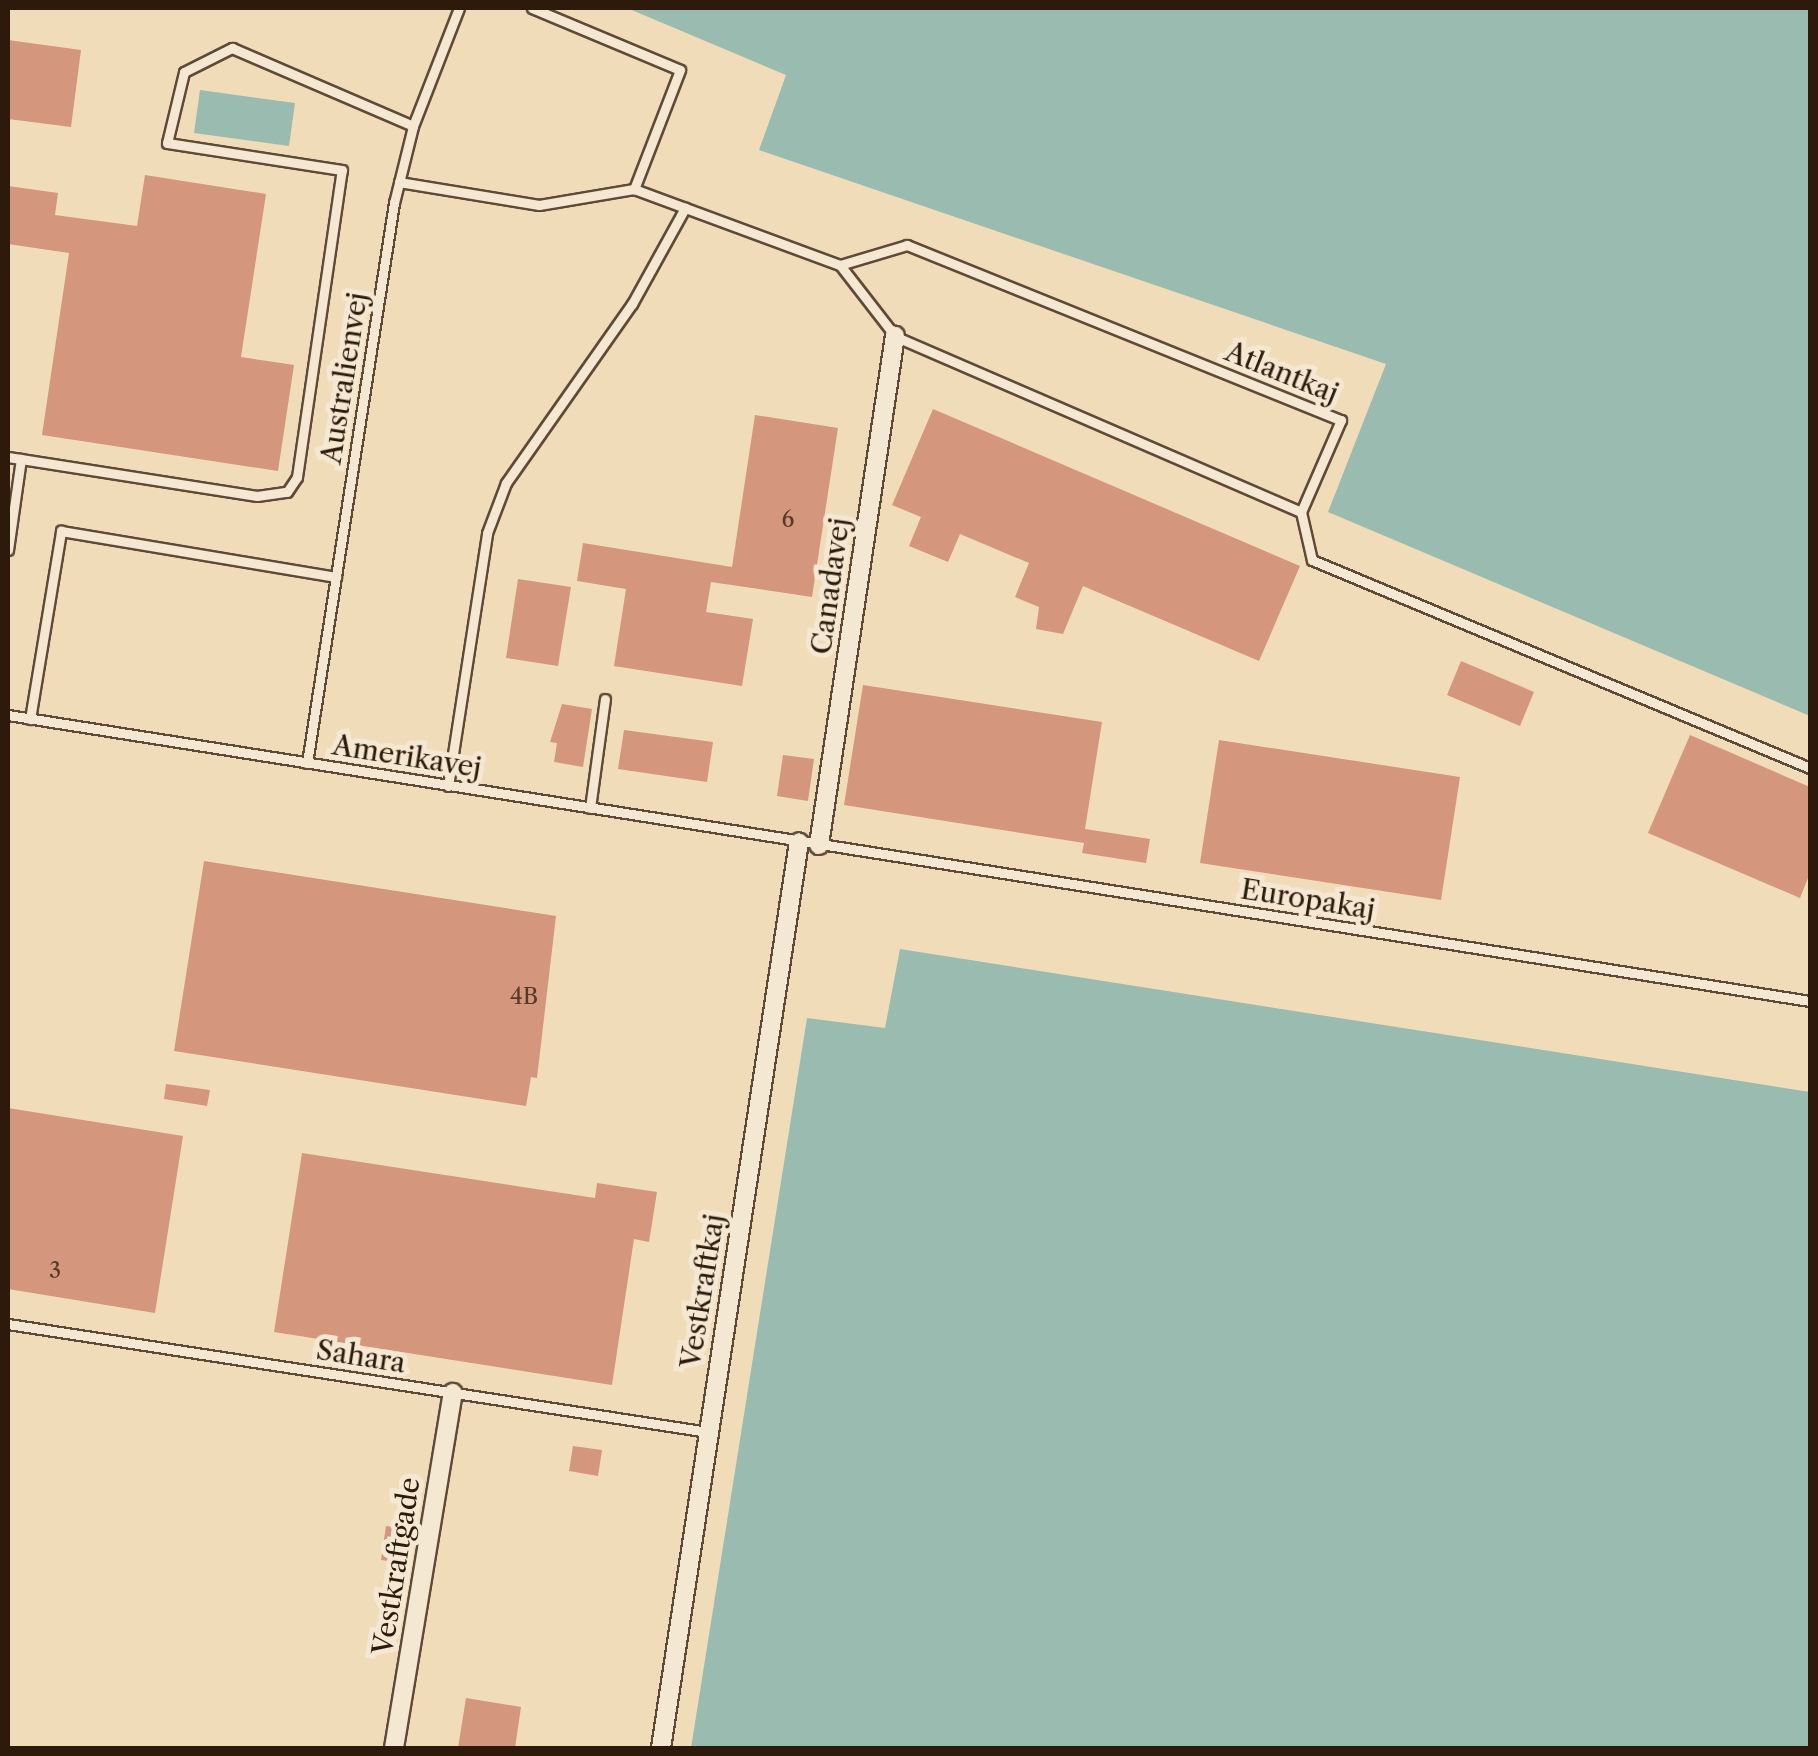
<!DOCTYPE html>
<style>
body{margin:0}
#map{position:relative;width:1818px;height:1756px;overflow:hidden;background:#f0dcb9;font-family:"Libre Caslon Text",serif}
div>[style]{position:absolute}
.water>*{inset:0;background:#9abcb0}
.building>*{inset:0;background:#d5967e}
.roads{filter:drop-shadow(2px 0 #5e4a36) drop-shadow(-2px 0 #5e4a36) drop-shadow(0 2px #5e4a36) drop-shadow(0 -2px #5e4a36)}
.lane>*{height:9px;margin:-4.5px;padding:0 4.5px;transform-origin:4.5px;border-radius:4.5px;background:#f5e8d2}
.street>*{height:18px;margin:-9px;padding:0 9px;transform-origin:9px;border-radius:9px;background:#f5e8d2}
span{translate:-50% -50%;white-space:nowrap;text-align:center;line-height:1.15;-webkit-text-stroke:10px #f5e8d2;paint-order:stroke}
.number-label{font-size:22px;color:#573928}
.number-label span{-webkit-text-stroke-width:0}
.street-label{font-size:28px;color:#2d1a0b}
.frame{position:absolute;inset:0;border:10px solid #2d1a0b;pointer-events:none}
</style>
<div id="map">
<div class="water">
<i style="clip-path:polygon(627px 8px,1810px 8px,1810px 716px,1328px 512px,1386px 364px,759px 150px,786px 75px)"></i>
<i style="clip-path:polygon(200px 90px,295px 103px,289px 146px,194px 133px)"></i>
<i style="clip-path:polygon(900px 949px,1810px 1092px,1810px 1748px,691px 1748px,807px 1018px,885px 1028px)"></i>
</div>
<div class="building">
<i style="clip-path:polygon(8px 40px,81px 50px,71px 127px,8px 119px)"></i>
<i style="clip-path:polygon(145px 175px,266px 194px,241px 357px,294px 365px,278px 471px,42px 435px,69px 253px,8px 244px,8px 186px,58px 193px,55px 215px,137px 226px)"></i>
<i style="clip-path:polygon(933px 409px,1300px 566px,1259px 661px,1083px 586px,1063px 634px,1036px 629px,1039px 607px,1015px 597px,1029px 563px,960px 534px,948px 562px,909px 546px,921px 517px,892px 505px)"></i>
<i style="clip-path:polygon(755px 415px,838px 428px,812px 597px,711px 582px,706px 612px,753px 619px,742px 686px,614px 666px,626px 589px,577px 581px,583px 543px,732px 567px)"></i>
<i style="clip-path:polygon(518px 579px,571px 587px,558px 666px,506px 658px)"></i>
<i style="clip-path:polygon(1461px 661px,1534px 692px,1520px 726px,1447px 695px)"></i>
<i style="clip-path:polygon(863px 685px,1102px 722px,1085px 829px,1150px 839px,1146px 863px,1082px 853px,1084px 843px,844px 805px)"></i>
<i style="clip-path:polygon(562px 704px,592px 709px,583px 767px,554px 762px,557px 743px,550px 742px)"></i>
<i style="clip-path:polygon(624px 730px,713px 742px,707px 782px,618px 769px)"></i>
<i style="clip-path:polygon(1690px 735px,1810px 787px,1810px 873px,1800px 898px,1648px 833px)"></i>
<i style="clip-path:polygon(1219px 740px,1460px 777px,1441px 900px,1200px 863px)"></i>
<i style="clip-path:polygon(783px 755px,814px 759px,808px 801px,777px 796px)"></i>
<i style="clip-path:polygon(204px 861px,556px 916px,537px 1078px,531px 1077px,526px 1106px,174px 1051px)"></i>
<i style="clip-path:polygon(166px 1084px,210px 1090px,207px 1106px,164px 1099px)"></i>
<i style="clip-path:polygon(8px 1108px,183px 1136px,155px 1313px,8px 1289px)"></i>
<i style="clip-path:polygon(302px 1153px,595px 1198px,597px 1183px,657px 1192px,649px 1242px,634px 1239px,612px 1385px,274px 1332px)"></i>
<i style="clip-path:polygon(573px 1446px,602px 1450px,598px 1476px,569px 1471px)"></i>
<i style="clip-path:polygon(386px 1526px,409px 1529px,404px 1563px,381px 1560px)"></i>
<i style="clip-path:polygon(466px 1698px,521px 1707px,515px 1748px,458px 1748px)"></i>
</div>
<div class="roads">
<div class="lane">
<i style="left:532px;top:8px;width:160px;rotate:22.7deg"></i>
<i style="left:680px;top:70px;width:128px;rotate:111.1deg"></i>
<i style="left:634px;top:189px;width:220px;rotate:20.3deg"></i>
<i style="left:840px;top:265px;width:70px;rotate:-16.6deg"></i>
<i style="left:907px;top:245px;width:468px;rotate:22deg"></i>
<i style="left:1341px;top:420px;width:100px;rotate:113.5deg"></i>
<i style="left:1301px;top:512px;width:443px;rotate:-156.6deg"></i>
<i style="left:895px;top:336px;width:90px;rotate:-127.8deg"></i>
<i style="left:399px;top:182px;width:142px;rotate:9.3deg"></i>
<i style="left:539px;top:205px;width:96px;rotate:-9.6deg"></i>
<i style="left:8px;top:457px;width:252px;rotate:8.9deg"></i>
<i style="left:257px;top:496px;width:30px;rotate:-8deg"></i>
<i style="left:287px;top:492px;width:18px;rotate:-56deg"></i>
<i style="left:297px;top:477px;width:310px;rotate:-81.7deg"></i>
<i style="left:342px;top:170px;width:177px;rotate:-171.2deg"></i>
<i style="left:167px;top:143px;width:73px;rotate:-76.5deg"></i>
<i style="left:184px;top:72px;width:54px;rotate:-26.6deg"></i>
<i style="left:232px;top:48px;width:197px;rotate:23.3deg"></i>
<i style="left:1301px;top:512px;width:49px;rotate:77.1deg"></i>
<i style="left:1312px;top:560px;width:540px;rotate:22.67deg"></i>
<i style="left:8px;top:550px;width:92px;rotate:-81.9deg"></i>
<i style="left:8px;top:715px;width:1825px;rotate:9.02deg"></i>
<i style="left:30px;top:719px;width:191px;rotate:-80.6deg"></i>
<i style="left:61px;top:531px;width:279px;rotate:9.5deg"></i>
<i style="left:307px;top:763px;width:567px;rotate:-81.17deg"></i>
<i style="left:394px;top:203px;width:79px;rotate:-76.1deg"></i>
<i style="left:413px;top:126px;width:127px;rotate:-68.7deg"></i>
<i style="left:448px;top:786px;width:256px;rotate:-81.2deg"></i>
<i style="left:487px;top:533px;width:53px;rotate:-69.2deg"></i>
<i style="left:506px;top:483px;width:219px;rotate:-54.9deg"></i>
<i style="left:632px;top:304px;width:110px;rotate:-61.1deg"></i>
<i style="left:590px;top:808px;width:110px;rotate:-82.2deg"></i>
<i style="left:8px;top:1324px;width:708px;rotate:8.77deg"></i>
</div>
<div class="street">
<i style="left:819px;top:845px;width:515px;rotate:-81.51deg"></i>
<i style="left:394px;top:1748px;width:360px;rotate:-80.6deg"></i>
<i style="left:661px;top:1748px;width:916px;rotate:-81.34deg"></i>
</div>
</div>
<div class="number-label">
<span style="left:788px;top:520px">6</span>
<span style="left:524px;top:997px">4B</span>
<span style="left:55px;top:1271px">3</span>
</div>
<div class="street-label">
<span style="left:1282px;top:372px;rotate:22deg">Atlantkaj</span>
<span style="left:344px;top:378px;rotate:-81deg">Australienvej</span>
<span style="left:830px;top:586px;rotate:-82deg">Canadavej</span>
<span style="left:407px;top:756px;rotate:9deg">Amerikavej</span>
<span style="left:1308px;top:899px;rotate:9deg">Europakaj</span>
<span style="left:702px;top:1291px;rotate:-81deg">Vestkraftkaj</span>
<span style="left:361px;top:1356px;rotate:9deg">Sahara</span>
<span style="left:396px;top:1566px;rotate:-81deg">Vestkraftgade</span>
</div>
<div class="frame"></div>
</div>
